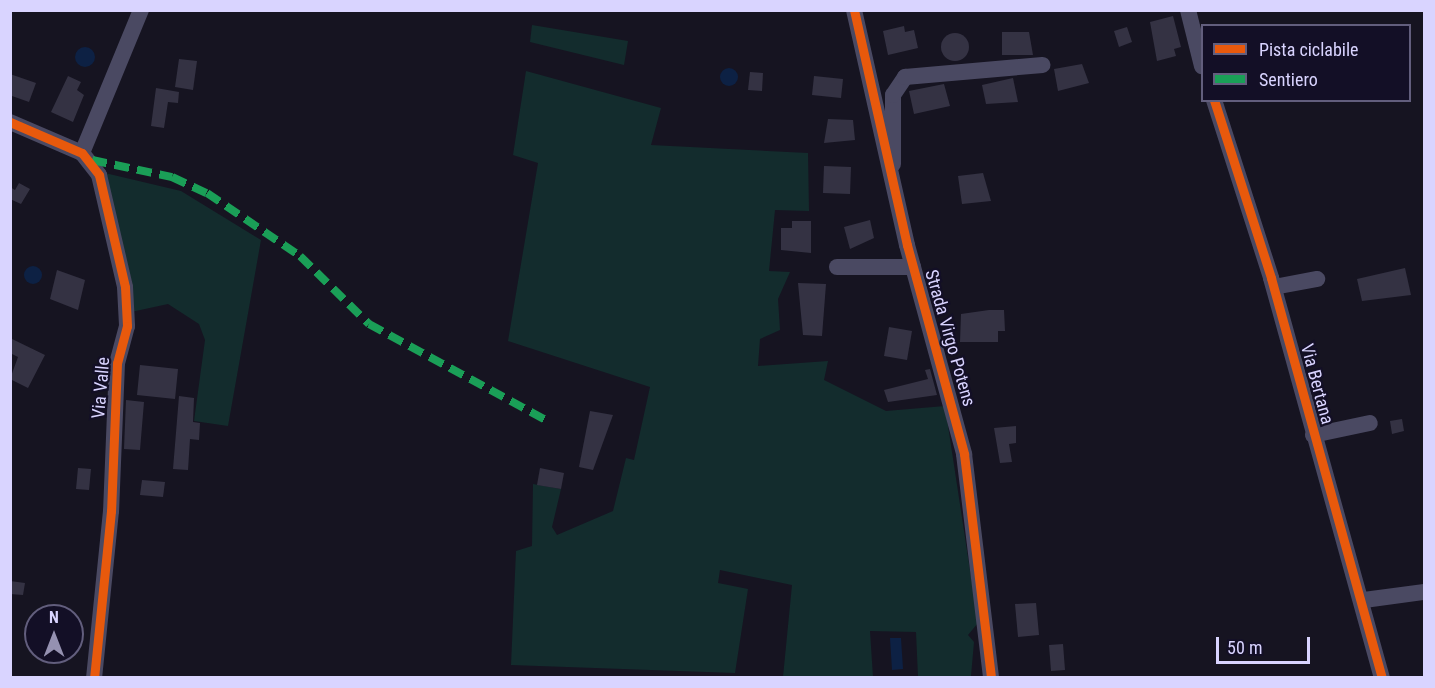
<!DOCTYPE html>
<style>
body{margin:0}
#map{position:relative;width:1435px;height:688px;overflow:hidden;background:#161421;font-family:"Roboto Condensed",sans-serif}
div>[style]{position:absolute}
.green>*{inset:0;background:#132c2d}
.water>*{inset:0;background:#0d2144}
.round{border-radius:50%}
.building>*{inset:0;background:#343243}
.minor>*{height:16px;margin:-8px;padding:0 8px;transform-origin:8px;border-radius:8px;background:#4a4962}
.quiet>*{height:8px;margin-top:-4px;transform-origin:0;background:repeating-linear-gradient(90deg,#1a9f57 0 15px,transparent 0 23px)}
.cycleway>*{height:9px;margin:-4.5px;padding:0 4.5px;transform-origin:4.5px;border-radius:4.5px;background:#e8590c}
span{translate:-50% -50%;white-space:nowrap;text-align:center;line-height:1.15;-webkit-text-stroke:4.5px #130f26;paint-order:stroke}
.street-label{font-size:18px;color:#d9d4ff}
.frame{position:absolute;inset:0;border:12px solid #d9d4ff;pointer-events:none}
.legend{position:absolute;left:1201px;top:24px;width:210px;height:78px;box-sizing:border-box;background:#130f26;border:2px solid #625e7d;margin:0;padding:8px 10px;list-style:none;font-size:18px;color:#d9d4ff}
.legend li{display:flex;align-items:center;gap:12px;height:30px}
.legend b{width:30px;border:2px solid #625e7d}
.north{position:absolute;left:24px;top:604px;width:60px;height:60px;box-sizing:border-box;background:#130f26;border:2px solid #625e7d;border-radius:50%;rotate:0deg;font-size:16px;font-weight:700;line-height:24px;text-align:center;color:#d9d4ff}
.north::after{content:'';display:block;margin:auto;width:21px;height:27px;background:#9591b1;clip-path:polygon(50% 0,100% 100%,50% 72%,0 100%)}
.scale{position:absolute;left:1216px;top:637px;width:94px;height:27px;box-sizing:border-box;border:3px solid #d9d4ff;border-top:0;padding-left:8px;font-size:18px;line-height:21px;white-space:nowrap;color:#d9d4ff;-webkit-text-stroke:4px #130f26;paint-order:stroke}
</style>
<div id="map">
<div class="green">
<i style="clip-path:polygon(532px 25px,628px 41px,624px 65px,530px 42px)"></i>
<i style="clip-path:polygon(526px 71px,661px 108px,651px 145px,808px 153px,809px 211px,775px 210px,769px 271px,790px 272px,778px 299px,780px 330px,760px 339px,758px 366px,828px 361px,824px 380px,886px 411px,945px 406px,978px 623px,968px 635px,974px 642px,971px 676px,918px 677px,916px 632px,870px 631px,873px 677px,783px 677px,792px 585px,720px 570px,718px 583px,748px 589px,735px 673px,511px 665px,516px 551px,532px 546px,533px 484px,561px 489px,552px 527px,557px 535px,613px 511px,626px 458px,634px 460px,650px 387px,508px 341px,538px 163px,513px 155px)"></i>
<i style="clip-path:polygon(105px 173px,181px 191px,261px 240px,228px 426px,194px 421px,205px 340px,199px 324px,168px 304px,131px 312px,132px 283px)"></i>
</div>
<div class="water">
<i class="round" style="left:75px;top:47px;width:20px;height:20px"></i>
<i class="round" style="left:720px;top:68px;width:18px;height:18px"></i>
<i class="round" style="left:24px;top:266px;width:18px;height:18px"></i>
<i style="clip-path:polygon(890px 638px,901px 638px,903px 669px,892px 670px)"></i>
</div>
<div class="building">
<i style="clip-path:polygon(1173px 16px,1181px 47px,1174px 49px,1176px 56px,1157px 61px,1150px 22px)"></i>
<i style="clip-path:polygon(904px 26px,905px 32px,914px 30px,918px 48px,888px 55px,883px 31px)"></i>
<i style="clip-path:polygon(1127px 27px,1132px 42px,1119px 47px,1114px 31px)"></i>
<i style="clip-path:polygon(1002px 32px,1029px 32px,1033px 55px,1002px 55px)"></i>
<i class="round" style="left:941px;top:33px;width:28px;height:28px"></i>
<i style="clip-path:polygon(179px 59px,197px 61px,193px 90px,175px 87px)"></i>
<i style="clip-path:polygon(1082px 64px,1089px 83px,1058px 91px,1054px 69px)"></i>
<i style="clip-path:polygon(750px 72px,763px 73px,762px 91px,748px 90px)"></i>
<i style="clip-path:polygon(10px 74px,36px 83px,29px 102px,12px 96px)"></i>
<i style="clip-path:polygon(68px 76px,81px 82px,77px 90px,84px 95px,73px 122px,51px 112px)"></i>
<i style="clip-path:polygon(814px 76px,843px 79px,841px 98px,812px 95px)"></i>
<i style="clip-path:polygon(1013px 78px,1018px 102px,986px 104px,982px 85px)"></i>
<i style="clip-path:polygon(944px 84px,950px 106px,914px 114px,909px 91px)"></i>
<i style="clip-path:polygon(156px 88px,179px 92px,178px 103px,168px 102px,164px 128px,151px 126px)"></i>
<i style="clip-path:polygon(828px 119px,853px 120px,855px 140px,824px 143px)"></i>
<i style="clip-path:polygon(824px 166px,851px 167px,850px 194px,823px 193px)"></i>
<i style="clip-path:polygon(983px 173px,991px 201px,962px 204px,958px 176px)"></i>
<i style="clip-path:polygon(19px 183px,30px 189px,21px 204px,10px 199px,10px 187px,15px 190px)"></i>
<i style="clip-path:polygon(870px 220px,874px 238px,850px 249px,844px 227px)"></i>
<i style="clip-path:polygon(792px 221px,811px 221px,811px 253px,781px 250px,781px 228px,792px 228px)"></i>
<i style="clip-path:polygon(1405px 268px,1411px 295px,1362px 301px,1357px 279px)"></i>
<i style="clip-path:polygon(57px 270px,85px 280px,78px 310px,50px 299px)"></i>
<i style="clip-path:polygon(798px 283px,826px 284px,822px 336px,803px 335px)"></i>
<i style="clip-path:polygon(989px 310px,1004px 310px,1005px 331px,998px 331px,998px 342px,960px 342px,961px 314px)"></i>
<i style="clip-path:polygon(889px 327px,912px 331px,907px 360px,884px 356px)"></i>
<i style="clip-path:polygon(10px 338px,45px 355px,28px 388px,10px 379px,18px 357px,10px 353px)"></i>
<i style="clip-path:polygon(140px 365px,178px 369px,175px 399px,137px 395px)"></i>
<i style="clip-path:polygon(930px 369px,937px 395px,888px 402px,884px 390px,928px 379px,925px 370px)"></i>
<i style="clip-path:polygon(179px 396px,194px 398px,193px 422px,200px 423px,199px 440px,190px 439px,188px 470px,173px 469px)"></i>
<i style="clip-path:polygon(126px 400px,144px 402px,140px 450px,124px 449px)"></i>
<i style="clip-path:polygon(590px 411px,613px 415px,593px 470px,579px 467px)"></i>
<i style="clip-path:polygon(1402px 419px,1404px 431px,1392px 434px,1390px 421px)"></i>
<i style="clip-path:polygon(1016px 426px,1016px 443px,1009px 444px,1012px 462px,1000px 463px,994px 428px)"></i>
<i style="clip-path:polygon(78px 468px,91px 469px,89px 490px,76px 489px)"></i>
<i style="clip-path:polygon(540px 468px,564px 473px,561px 489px,537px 485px)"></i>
<i style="clip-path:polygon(142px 480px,165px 482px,163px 497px,140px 495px)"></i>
<i style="clip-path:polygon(10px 581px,25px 583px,23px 595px,10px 594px)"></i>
<i style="clip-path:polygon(1036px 603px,1039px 635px,1018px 637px,1015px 604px)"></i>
<i style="clip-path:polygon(1063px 644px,1065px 670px,1051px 671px,1049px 645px)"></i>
</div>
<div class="minor">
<i style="left:854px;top:10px;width:241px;rotate:77.3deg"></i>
<i style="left:907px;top:245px;width:217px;rotate:74.7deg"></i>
<i style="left:964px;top:454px;width:226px;rotate:83.1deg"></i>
<i style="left:1188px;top:10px;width:58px;rotate:76deg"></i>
<i style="left:1214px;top:100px;width:187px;rotate:72.2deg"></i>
<i style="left:1271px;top:278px;width:415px;rotate:74.5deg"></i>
<i style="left:10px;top:122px;width:78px;rotate:23.3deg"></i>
<i style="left:82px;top:153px;width:28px;rotate:52deg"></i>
<i style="left:99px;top:175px;width:115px;rotate:76.9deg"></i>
<i style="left:125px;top:287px;width:39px;rotate:87deg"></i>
<i style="left:127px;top:326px;width:38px;rotate:105deg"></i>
<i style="left:117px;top:363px;width:148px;rotate:92.3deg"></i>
<i style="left:111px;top:511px;width:168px;rotate:95.8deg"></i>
<i style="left:82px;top:153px;width:155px;rotate:-67.6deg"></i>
<i style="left:893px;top:164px;width:69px;rotate:-90deg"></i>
<i style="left:893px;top:95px;width:22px;rotate:-56deg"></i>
<i style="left:905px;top:77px;width:138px;rotate:-5deg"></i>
<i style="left:837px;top:267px;width:76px"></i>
<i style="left:1274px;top:287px;width:44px;rotate:-10.5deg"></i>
<i style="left:1313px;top:435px;width:58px;rotate:-11.9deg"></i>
<i style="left:1364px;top:600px;width:61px;rotate:-7.6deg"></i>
</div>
<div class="quiet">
<i style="left:92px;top:160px;width:82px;rotate:12deg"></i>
<i style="left:172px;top:177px;width:38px;rotate:25deg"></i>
<i style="left:207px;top:193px;width:112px;rotate:34.1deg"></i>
<i style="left:300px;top:256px;width:97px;rotate:44.6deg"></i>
<i style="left:369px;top:324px;width:201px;rotate:28.5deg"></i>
</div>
<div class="cycleway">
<i style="left:854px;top:10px;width:241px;rotate:77.3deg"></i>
<i style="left:907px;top:245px;width:217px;rotate:74.7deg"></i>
<i style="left:964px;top:454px;width:226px;rotate:83.1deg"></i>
<i style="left:1214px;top:100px;width:187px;rotate:72.2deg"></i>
<i style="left:1271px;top:278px;width:415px;rotate:74.5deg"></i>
<i style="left:10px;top:122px;width:78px;rotate:23.3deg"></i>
<i style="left:82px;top:153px;width:28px;rotate:52deg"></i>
<i style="left:99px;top:175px;width:115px;rotate:76.9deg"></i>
<i style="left:125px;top:287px;width:39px;rotate:87deg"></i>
<i style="left:127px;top:326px;width:38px;rotate:105deg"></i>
<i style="left:117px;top:363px;width:148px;rotate:92.3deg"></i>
<i style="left:111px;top:511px;width:168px;rotate:95.8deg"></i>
</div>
<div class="street-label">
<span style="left:950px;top:338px;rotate:74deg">Strada Virgo Potens</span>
<span style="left:1317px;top:384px;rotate:75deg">Via Bertana</span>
<span style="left:101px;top:388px;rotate:-85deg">Via Valle</span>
</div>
<div class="frame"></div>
<ul class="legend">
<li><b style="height:8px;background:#e8590c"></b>Pista ciclabile</li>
<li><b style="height:8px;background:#1a9f57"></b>Sentiero</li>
</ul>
<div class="north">N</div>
<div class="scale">50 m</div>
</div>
